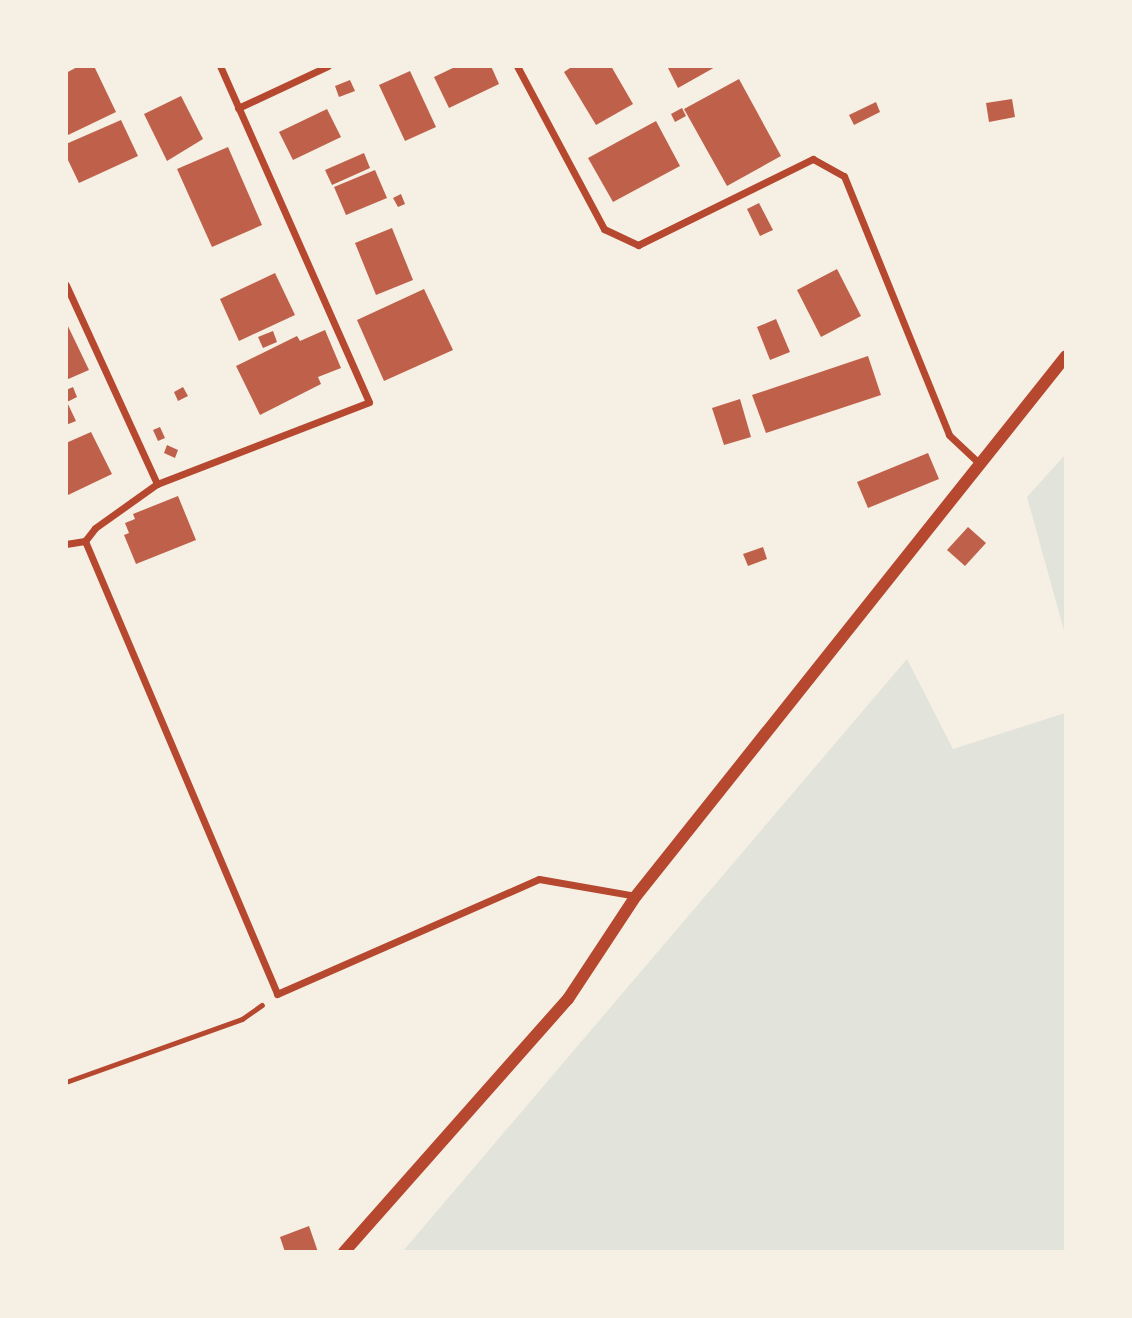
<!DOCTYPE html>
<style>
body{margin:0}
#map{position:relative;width:1132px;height:1318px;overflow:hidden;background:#f6efe4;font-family:"Open Sans",sans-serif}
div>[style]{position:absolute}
.green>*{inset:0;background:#e2e4dc}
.building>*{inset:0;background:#bf614a}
.path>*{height:4.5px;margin:-2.25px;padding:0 2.25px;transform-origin:2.25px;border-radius:2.25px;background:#b5482f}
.minor>*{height:7px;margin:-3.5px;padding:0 3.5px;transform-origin:3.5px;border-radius:3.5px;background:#b5482f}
.tertiary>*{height:12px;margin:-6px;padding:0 6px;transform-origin:6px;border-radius:6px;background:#b5482f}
span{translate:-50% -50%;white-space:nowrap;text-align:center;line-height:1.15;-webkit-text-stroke:7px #f6efe4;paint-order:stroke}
.frame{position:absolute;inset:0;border:68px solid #f6efe4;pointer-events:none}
</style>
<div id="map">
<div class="green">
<i style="clip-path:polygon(1065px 455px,1065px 634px,1027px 497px)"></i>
<i style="clip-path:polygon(907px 659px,953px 749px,1065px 713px,1065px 1251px,403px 1251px)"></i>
</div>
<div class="building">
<i style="clip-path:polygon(79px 66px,94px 66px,116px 112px,66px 136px,66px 73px)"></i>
<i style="clip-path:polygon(457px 66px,491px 66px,499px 84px,449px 108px,434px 77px)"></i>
<i style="clip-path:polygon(573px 66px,611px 66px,633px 104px,596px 125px,564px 72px)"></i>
<i style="clip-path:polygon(667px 66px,717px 66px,678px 88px)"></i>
<i style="clip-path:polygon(410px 71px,436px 127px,405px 141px,379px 85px)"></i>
<i style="clip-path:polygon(739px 79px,781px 156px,727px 186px,684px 109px)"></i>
<i style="clip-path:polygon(350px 80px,355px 91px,339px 97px,335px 86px)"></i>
<i style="clip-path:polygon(181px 96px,203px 139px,167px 161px,144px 114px)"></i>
<i style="clip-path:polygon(1012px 99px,1015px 117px,989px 122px,986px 103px)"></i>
<i style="clip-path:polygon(876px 102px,880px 112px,854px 125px,849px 115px)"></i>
<i style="clip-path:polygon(682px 108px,686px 116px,675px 122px,671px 114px)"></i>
<i style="clip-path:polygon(327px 109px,341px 137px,293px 160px,279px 132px)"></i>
<i style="clip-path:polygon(121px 120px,138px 156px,79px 183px,66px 156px,66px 144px)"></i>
<i style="clip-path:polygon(656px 121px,680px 166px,613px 202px,588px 158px)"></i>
<i style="clip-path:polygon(228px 147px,262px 225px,212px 247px,177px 169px)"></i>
<i style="clip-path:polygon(364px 153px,370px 168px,332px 185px,325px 170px)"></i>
<i style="clip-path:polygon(375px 170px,387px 198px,346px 215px,334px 187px)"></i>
<i style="clip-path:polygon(401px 194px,405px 204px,398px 207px,393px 198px)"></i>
<i style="clip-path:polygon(759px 203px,773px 230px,760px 236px,747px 209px)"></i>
<i style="clip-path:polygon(392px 228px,413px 280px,376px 295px,355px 243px)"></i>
<i style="clip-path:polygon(837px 269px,861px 316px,821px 337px,797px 290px)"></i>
<i style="clip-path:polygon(275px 273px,295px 315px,239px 341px,220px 299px)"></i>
<i style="clip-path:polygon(424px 289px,453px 350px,384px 381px,357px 320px)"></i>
<i style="clip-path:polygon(776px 319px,790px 352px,770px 360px,757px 327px)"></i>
<i style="clip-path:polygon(66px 322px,89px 370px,66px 380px)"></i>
<i style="clip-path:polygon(325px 330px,341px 368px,318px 377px,321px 384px,260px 415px,236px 366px,297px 336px,300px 341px)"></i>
<i style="clip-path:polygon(273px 331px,277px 342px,263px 348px,258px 337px)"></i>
<i style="clip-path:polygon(868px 356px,881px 395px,766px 433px,752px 395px)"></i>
<i style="clip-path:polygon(73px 387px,77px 397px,67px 402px,76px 421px,66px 425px,66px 390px)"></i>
<i style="clip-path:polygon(183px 387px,188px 396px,178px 401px,174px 392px)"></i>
<i style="clip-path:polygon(740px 399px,751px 437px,724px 445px,712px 408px)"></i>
<i style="clip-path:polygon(160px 427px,165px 438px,158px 441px,153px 430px)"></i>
<i style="clip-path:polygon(91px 432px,112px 474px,66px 496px,66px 443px)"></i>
<i style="clip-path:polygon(167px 445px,178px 450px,175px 458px,164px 453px)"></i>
<i style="clip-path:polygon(928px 453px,939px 479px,868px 508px,857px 482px)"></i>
<i style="clip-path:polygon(178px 496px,196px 540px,136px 564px,124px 535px,129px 533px,125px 523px,135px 519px,133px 514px)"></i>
<i style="clip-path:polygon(968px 527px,986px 543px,965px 566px,947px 550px)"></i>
<i style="clip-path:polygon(763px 547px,767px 559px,748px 566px,743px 554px)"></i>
<i style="clip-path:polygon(309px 1226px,318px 1252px,285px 1252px,280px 1237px)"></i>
</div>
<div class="path">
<i style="left:66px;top:1082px;width:187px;rotate:-19.7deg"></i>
<i style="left:242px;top:1019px;width:24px;rotate:-35deg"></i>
</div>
<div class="minor">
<i style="left:517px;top:66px;width:185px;rotate:61.9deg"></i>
<i style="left:604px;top:229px;width:38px;rotate:25deg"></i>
<i style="left:638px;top:245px;width:195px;rotate:-26.2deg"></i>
<i style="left:813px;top:159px;width:35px;rotate:29deg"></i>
<i style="left:844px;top:176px;width:279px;rotate:67.9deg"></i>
<i style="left:949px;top:435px;width:42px;rotate:43.1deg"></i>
<i style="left:238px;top:108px;width:99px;rotate:-25deg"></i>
<i style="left:66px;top:285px;width:219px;rotate:65.4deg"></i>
<i style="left:85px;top:541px;width:492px;rotate:67deg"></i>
<i style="left:277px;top:994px;width:286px;rotate:-23.7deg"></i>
<i style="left:539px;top:879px;width:98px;rotate:9.9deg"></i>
<i style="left:66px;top:544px;width:19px;rotate:-9deg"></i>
<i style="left:85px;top:541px;width:16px;rotate:-52deg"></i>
<i style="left:95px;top:528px;width:76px;rotate:-35.4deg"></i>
<i style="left:157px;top:484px;width:227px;rotate:-21.1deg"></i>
<i style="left:369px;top:402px;width:368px;rotate:-113.9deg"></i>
</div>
<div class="tertiary">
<i style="left:344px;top:1252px;width:338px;rotate:-48.5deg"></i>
<i style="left:568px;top:999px;width:123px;rotate:-56.6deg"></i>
<i style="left:636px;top:896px;width:690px;rotate:-51.47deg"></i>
</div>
<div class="frame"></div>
</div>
